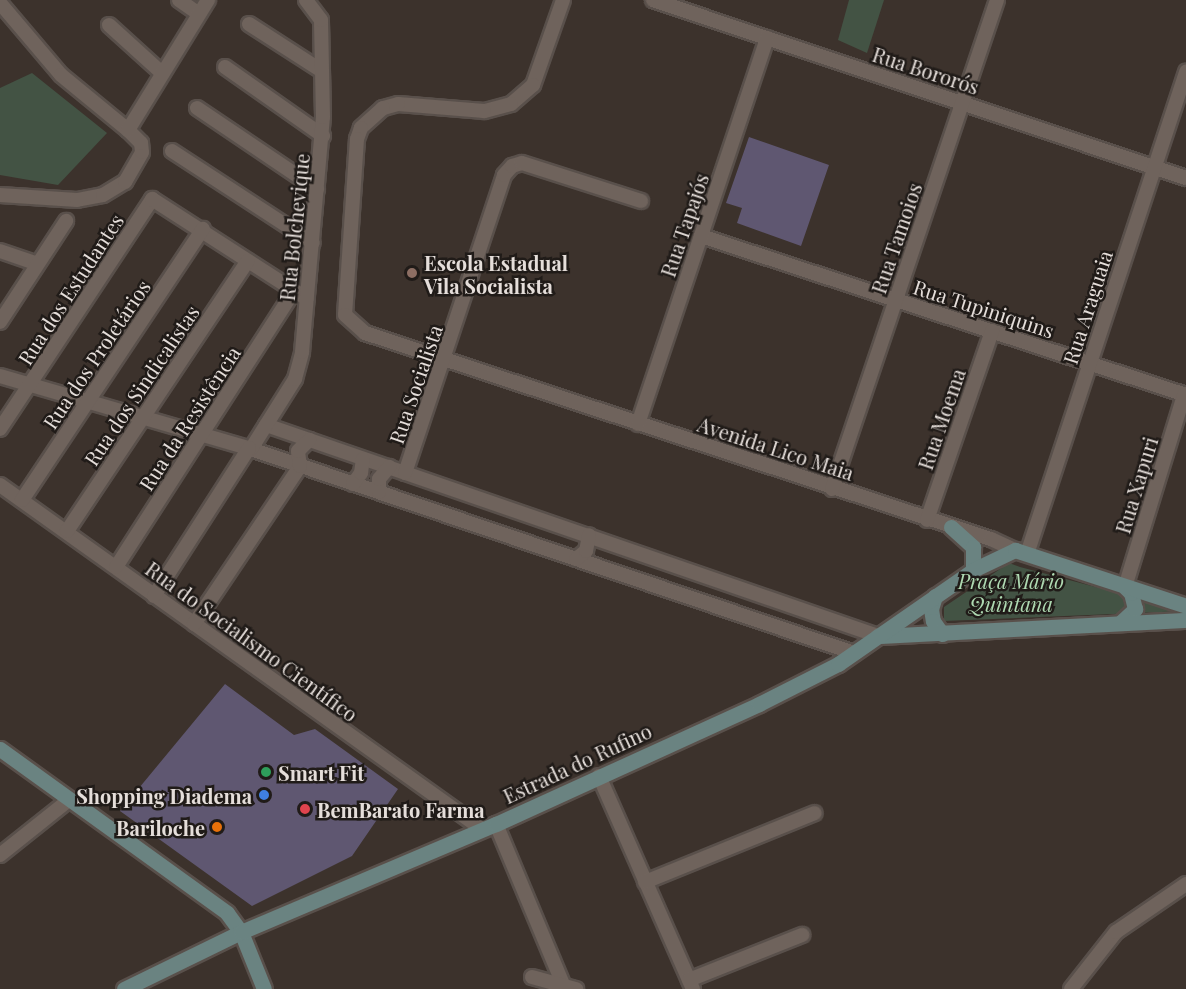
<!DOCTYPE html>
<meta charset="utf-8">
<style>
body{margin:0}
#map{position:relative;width:1186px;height:989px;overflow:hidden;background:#3c322c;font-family:"Playfair Display",serif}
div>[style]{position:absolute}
.green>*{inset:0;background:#435344}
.building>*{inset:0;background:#5f5771}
.roads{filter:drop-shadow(2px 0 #59504b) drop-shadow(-2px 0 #59504b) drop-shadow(0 2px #59504b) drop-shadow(0 -2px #59504b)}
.street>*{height:14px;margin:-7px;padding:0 7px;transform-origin:7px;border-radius:7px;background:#6f635c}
.secondary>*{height:15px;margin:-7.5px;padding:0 7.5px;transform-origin:7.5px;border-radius:7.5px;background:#6a8381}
.dots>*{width:16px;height:16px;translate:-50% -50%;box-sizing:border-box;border:3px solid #201b18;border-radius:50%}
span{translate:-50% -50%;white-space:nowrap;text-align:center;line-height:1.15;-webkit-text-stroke:5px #201b18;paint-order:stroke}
.street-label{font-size:20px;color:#e5deda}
.poi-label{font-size:20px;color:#e5deda;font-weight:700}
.left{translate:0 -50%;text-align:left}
.right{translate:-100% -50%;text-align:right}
.park-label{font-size:20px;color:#afdab2;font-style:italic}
</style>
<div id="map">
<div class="green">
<i style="clip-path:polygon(849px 0,884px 0,867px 53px,838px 40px)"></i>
<i style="clip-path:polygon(32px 73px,107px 133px,58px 185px,0 175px,0 88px)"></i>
<i style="clip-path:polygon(1009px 563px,1020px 567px,1186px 611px,944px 621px,944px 607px)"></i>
</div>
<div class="building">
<i style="clip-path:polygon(749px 137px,829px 165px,801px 246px,737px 223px,742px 208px,726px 203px)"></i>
<i style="clip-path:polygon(225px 684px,294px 735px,315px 729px,398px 789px,352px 856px,252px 906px,120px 811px)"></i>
</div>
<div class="roads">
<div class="street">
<i style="left:179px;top:0;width:24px;rotate:35deg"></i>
<i style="left:563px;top:0;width:90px;rotate:109.4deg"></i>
<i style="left:533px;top:85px;width:29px;rotate:139deg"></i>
<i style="left:511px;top:104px;width:28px;rotate:165deg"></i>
<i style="left:484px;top:111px;width:86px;rotate:-175.3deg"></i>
<i style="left:398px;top:104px;width:16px;rotate:165deg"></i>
<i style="left:383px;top:108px;width:30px;rotate:138deg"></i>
<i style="left:361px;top:128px;width:12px;rotate:110deg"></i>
<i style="left:357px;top:139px;width:176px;rotate:93.9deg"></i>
<i style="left:345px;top:315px;width:27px;rotate:42deg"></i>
<i style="left:365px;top:333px;width:659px;rotate:18.22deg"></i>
<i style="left:991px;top:539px;width:26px;rotate:25deg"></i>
<i style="left:653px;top:0;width:562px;rotate:18.47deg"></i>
<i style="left:0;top:3px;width:94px;rotate:49.7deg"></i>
<i style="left:61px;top:75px;width:87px;rotate:39.4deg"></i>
<i style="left:249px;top:24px;width:87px;rotate:32.8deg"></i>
<i style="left:109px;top:25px;width:72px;rotate:42.2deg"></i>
<i style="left:225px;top:67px;width:120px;rotate:35.1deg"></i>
<i style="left:197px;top:108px;width:145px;rotate:34deg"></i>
<i style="left:172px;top:151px;width:168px;rotate:33.1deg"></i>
<i style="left:0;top:195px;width:77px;rotate:3.7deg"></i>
<i style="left:77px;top:200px;width:26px;rotate:-11deg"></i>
<i style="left:103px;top:195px;width:26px;rotate:-31deg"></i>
<i style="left:125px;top:182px;width:34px;rotate:-60deg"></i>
<i style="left:142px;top:152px;width:9px;rotate:-96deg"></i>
<i style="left:141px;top:143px;width:18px;rotate:-135deg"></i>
<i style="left:128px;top:130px;width:153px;rotate:-58.4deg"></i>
<i style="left:701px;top:236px;width:510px;rotate:18.15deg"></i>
<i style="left:0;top:251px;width:39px;rotate:19deg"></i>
<i style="left:0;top:322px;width:121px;rotate:-56.8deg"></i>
<i style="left:0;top:376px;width:261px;rotate:16.2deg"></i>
<i style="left:251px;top:449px;width:637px;rotate:18.69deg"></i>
<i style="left:638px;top:424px;width:407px;rotate:-71.5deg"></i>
<i style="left:266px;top:425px;width:647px;rotate:19.02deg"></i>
<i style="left:0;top:429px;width:276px;rotate:-56.5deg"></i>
<i style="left:152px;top:199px;width:184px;rotate:32.8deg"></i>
<i style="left:251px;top:449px;width:83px;rotate:-57.8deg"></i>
<i style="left:295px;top:379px;width:28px;rotate:-75deg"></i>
<i style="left:302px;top:352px;width:236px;rotate:-84.9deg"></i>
<i style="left:323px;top:117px;width:97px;rotate:-91.2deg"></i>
<i style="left:321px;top:20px;width:25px;rotate:-127deg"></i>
<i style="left:405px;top:473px;width:314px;rotate:-71.6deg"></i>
<i style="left:504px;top:175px;width:12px;rotate:-48deg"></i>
<i style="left:512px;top:166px;width:10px;rotate:-17deg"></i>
<i style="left:522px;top:163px;width:125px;rotate:17.7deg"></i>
<i style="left:353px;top:484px;width:14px;rotate:-54deg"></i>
<i style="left:361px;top:473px;width:14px;rotate:-82deg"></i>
<i style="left:0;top:485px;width:592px;rotate:35.52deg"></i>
<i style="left:832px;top:489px;width:516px;rotate:-71.35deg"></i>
<i style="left:379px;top:492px;width:13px;rotate:-90deg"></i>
<i style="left:379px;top:479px;width:16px;rotate:-50deg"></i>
<i style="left:22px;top:500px;width:326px;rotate:-56.3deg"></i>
<i style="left:927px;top:520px;width:200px;rotate:-71deg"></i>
<i style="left:67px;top:531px;width:325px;rotate:-56.2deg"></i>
<i style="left:1027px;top:554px;width:508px;rotate:-71.74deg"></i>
<i style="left:576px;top:559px;width:13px;rotate:-39deg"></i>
<i style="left:586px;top:551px;width:16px;rotate:-79deg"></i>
<i style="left:116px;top:567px;width:328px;rotate:-57.2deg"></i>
<i style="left:1125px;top:587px;width:201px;rotate:-72.9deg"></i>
<i style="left:154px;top:596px;width:176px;rotate:-57.3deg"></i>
<i style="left:194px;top:624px;width:190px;rotate:-56.1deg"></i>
<i style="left:300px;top:466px;width:15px;rotate:-98deg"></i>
<i style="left:298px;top:451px;width:16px;rotate:-45deg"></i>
<i style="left:599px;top:776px;width:233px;rotate:66.2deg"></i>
<i style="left:496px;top:824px;width:179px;rotate:67.3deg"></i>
<i style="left:0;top:855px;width:88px;rotate:-38.6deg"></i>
<i style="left:645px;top:882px;width:183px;rotate:-22.1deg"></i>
<i style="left:532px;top:977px;width:46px;rotate:15.3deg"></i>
<i style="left:689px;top:980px;width:122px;rotate:-21.7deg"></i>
<i style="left:1071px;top:989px;width:73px;rotate:-51.7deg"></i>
<i style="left:1116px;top:932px;width:85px;rotate:-34.4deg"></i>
</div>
<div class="secondary">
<i style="left:951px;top:527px;width:30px;rotate:42deg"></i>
<i style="left:973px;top:547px;width:23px;rotate:90deg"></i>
<i style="left:935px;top:596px;width:14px;rotate:107deg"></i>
<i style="left:931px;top:609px;width:12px;rotate:81deg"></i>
<i style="left:933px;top:621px;width:16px;rotate:55deg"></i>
<i style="left:1120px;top:623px;width:21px;rotate:-43deg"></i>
<i style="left:1135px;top:609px;width:16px;rotate:-104deg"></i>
<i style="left:1131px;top:593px;width:8px;rotate:-135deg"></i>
<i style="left:878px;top:636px;width:308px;rotate:-3deg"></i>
<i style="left:0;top:749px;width:280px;rotate:35.8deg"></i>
<i style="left:227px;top:913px;width:24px;rotate:54deg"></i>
<i style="left:241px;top:932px;width:61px;rotate:68deg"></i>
<i style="left:124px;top:989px;width:130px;rotate:-26deg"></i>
<i style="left:241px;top:932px;width:277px;rotate:-23deg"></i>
<i style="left:496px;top:824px;width:289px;rotate:-24.5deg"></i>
<i style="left:759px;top:704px;width:89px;rotate:-26.9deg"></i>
<i style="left:838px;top:664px;width:165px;rotate:-34.8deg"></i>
<i style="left:973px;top:570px;width:47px;rotate:-25.5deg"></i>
<i style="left:1015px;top:550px;width:180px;rotate:18.1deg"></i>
</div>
</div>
<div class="dots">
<i style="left:412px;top:273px;background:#8d6e63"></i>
<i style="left:266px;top:772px;background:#2e9e5b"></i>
<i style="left:264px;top:795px;background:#3f7fe0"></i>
<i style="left:305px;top:809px;background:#e0444e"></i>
<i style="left:217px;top:827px;background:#e8710a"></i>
</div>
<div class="street-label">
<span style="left:926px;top:70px;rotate:18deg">Rua Bororós</span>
<span style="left:684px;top:225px;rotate:-71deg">Rua Tapajós</span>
<span style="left:294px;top:227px;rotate:-84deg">Rua Bolchevique</span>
<span style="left:896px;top:238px;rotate:-71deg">Rua Tamoios</span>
<span style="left:70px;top:289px;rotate:-57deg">Rua dos Estudantes</span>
<span style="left:1087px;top:307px;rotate:-72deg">Rua Araguaia</span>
<span style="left:984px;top:308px;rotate:18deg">Rua Tupiniquins</span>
<span style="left:96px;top:354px;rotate:-56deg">Rua dos Proletários</span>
<span style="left:415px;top:384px;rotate:-71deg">Rua Socialista</span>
<span style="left:141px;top:385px;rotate:-56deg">Rua dos Sindicalistas</span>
<span style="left:189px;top:418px;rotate:-57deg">Rua da Resistência</span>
<span style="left:941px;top:419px;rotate:-71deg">Rua Moema</span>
<span style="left:776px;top:448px;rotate:18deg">Avenida Lico Maia</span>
<span style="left:1136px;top:485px;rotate:-73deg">Rua Xapuri</span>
<span style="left:252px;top:641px;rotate:36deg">Rua do Socialismo Científico</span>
<span style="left:577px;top:763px;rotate:-25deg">Estrada do Rufino</span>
</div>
<div class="poi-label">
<span class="left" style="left:424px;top:274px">Escola Estadual<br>Vila Socialista</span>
<span class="left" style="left:278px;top:772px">Smart Fit</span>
<span class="right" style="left:252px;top:795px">Shopping Diadema</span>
<span class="left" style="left:317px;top:809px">BemBarato Farma</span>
<span class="right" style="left:205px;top:827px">Bariloche</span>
</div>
<div class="park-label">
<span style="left:1011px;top:592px">Praça Mário<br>Quintana</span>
</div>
</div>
